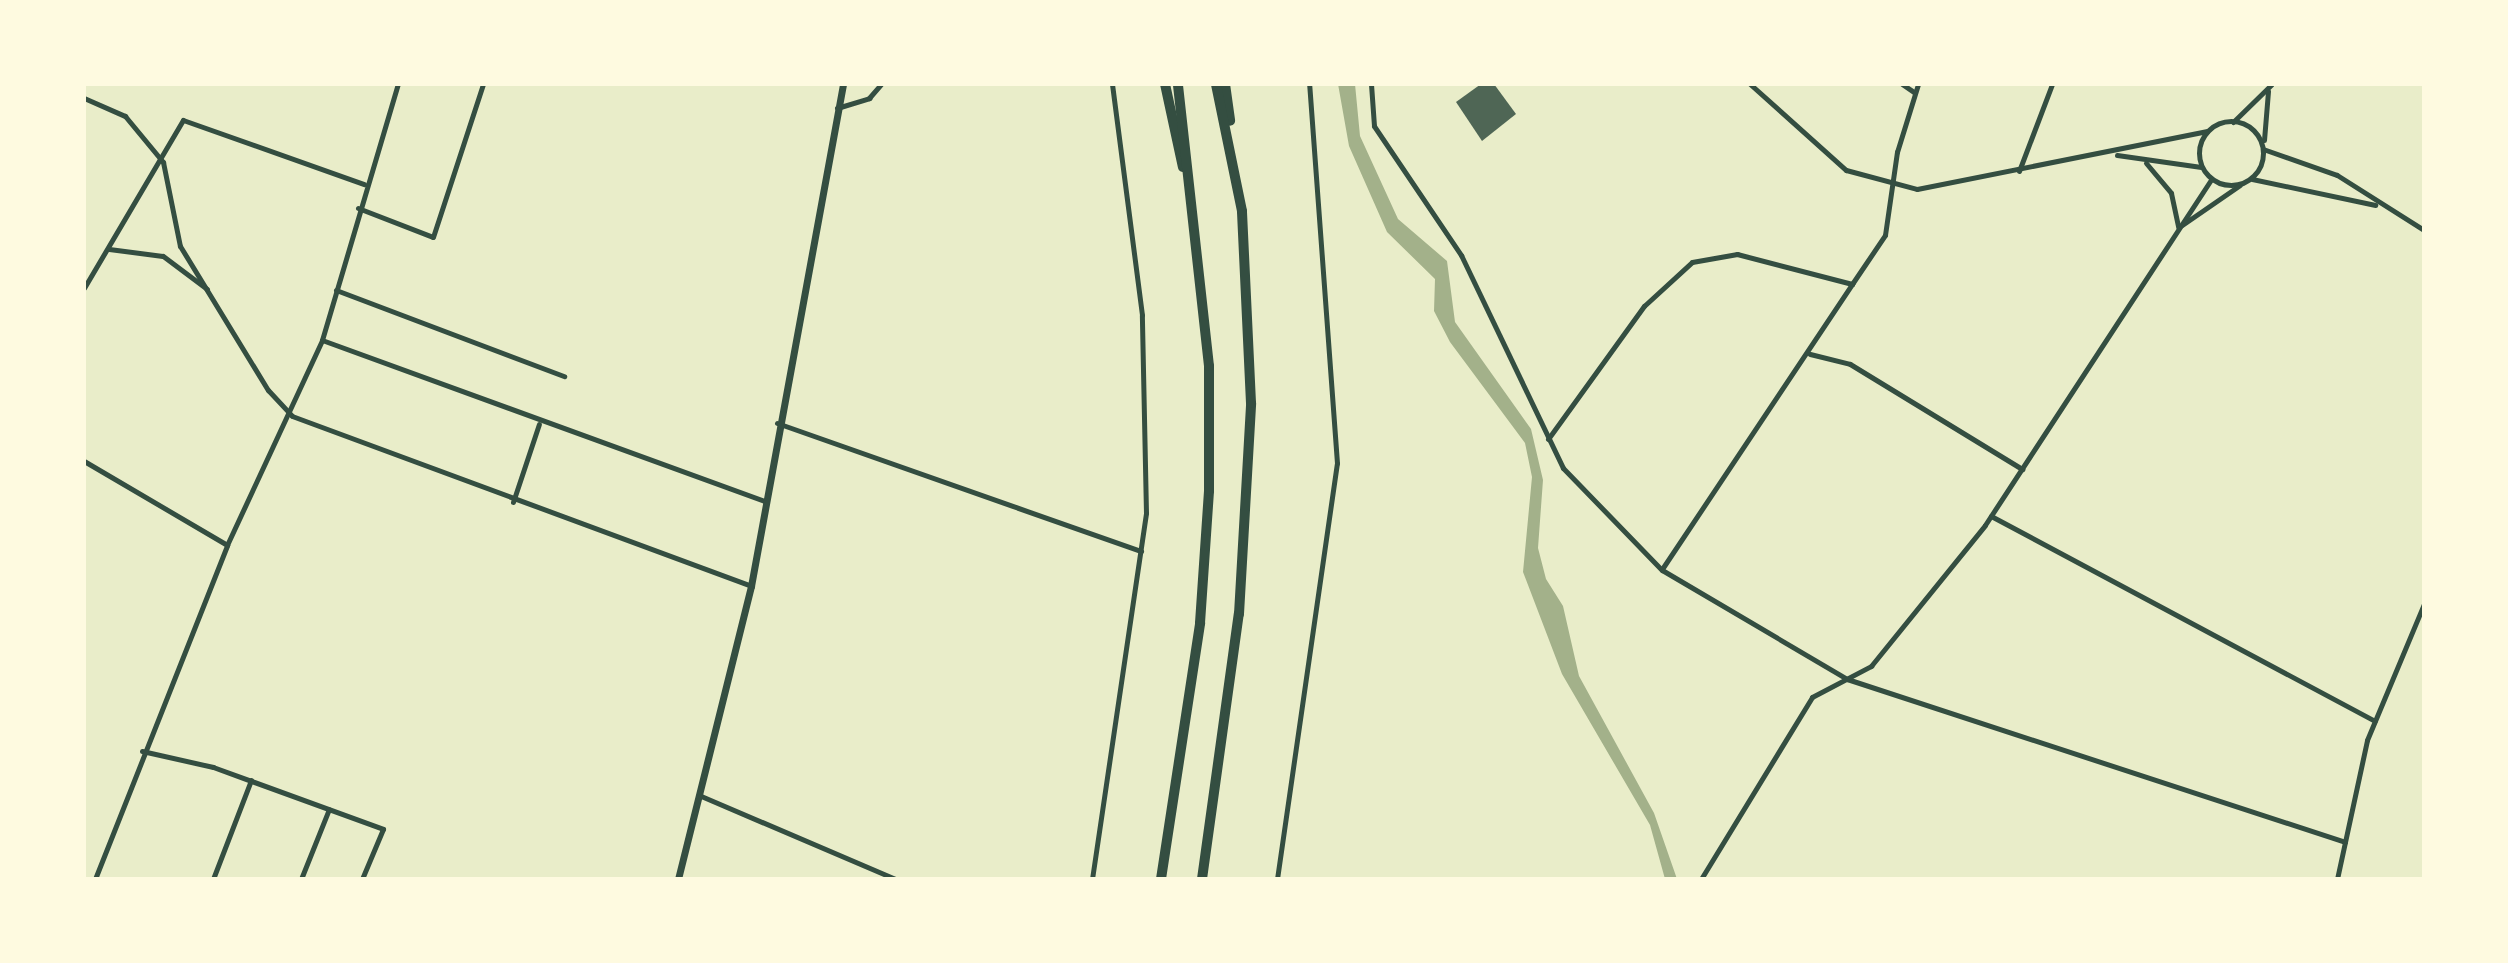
<!DOCTYPE html>
<style>
body{margin:0}
#map{position:relative;width:2508px;height:963px;overflow:hidden;background:#e9edc9;font-family:Manrope,sans-serif}
div>[style]{position:absolute}
.water>*{inset:0;background:#a3b18a}
.building>*{inset:0;background:#4f6655}
.minor>*{height:5px;margin:-2.5px;padding:0 2.5px;transform-origin:2.5px;border-radius:2.5px;background:#344e41}
.minor>.ring{margin:-2.5px;padding:0;box-sizing:content-box;background:none;border:5px solid #344e41;border-radius:50%}
.secondary>*{height:7px;margin:-3.5px;padding:0 3.5px;transform-origin:3.5px;border-radius:3.5px;background:#344e41}
.motorway>*{height:10px;margin:-5px;padding:0 5px;transform-origin:5px;border-radius:5px;background:#344e41}
span{translate:-50% -50%;white-space:nowrap;text-align:center;line-height:1.15;-webkit-text-stroke:8px #fefae0;paint-order:stroke}
.frame{position:absolute;inset:0;border:86px solid #fefae0;pointer-events:none}
</style>
<div id="map">
<div class="water">
<i style="clip-path:polygon(1338px 84px,1355px 84px,1360px 136px,1398px 219px,1447px 261px,1455px 322px,1531px 429px,1543px 480px,1538px 548px,1546px 579px,1563px 606px,1579px 676px,1654px 813px,1677px 879px,1665px 879px,1650px 825px,1562px 674px,1523px 572px,1532px 477px,1525px 443px,1450px 342px,1434px 311px,1435px 279px,1387px 232px,1349px 146px)"></i>
</div>
<div class="building">
<i style="clip-path:polygon(1481px 84px,1494px 84px,1516px 114px,1482px 141px,1456px 102px)"></i>
</div>
<div class="minor">
<i style="left:1371px;top:84px;width:42px;rotate:85.9deg"></i>
<i style="left:1374px;top:126px;width:156px;rotate:56deg"></i>
<i style="left:1461px;top:255px;width:236px;rotate:64.4deg"></i>
<i style="left:1563px;top:468px;width:142px;rotate:45.9deg"></i>
<i style="left:1662px;top:570px;width:215px;rotate:30.5deg"></i>
<i style="left:1847px;top:679px;width:524px;rotate:18.12deg"></i>
<i style="left:1750px;top:84px;width:129px;rotate:41.9deg"></i>
<i style="left:1846px;top:170px;width:73px;rotate:15deg"></i>
<i style="left:1917px;top:189px;width:296px;rotate:-11.3deg"></i>
<i style="left:1902px;top:84px;width:14px;rotate:34deg"></i>
<i style="left:84px;top:98px;width:45px;rotate:23.7deg"></i>
<i style="left:125px;top:116px;width:60px;rotate:50.4deg"></i>
<i style="left:163px;top:162px;width:86px;rotate:78.6deg"></i>
<i style="left:180px;top:246px;width:169px;rotate:58.6deg"></i>
<i style="left:268px;top:390px;width:35px;rotate:47deg"></i>
<i style="left:292px;top:416px;width:489px;rotate:20.3deg"></i>
<i style="left:837px;top:108px;width:34px;rotate:-17deg"></i>
<i style="left:869px;top:98px;width:18px;rotate:-49deg"></i>
<i class="ring" style="left:2199px;top:121px;width:59px;height:59px"></i>
<i style="left:2233px;top:122px;width:54px;rotate:-44.3deg"></i>
<i style="left:2264px;top:140px;width:49px;rotate:-85.3deg"></i>
<i style="left:2263px;top:149px;width:78px;rotate:19.4deg"></i>
<i style="left:2337px;top:175px;width:103px;rotate:32.3deg"></i>
<i style="left:2117px;top:155px;width:85px;rotate:8.1deg"></i>
<i style="left:2146px;top:163px;width:39px;rotate:50deg"></i>
<i style="left:2171px;top:193px;width:35px;rotate:78deg"></i>
<i style="left:2019px;top:171px;width:93px;rotate:-69.2deg"></i>
<i style="left:2252px;top:179px;width:126px;rotate:11.9deg"></i>
<i style="left:358px;top:208px;width:80px;rotate:21.1deg"></i>
<i style="left:433px;top:237px;width:161px;rotate:-71.9deg"></i>
<i style="left:2182px;top:225px;width:70px;rotate:-34.6deg"></i>
<i style="left:109px;top:249px;width:54px;rotate:7.4deg"></i>
<i style="left:163px;top:256px;width:55px;rotate:36.9deg"></i>
<i style="left:84px;top:288px;width:195px;rotate:-59.5deg"></i>
<i style="left:183px;top:120px;width:192px;rotate:19.5deg"></i>
<i style="left:336px;top:290px;width:244px;rotate:20.7deg"></i>
<i style="left:322px;top:340px;width:471px;rotate:20deg"></i>
<i style="left:1810px;top:354px;width:41px;rotate:14deg"></i>
<i style="left:1850px;top:364px;width:202px;rotate:31.4deg"></i>
<i style="left:777px;top:423px;width:386px;rotate:19.4deg"></i>
<i style="left:1548px;top:439px;width:164px;rotate:-54.2deg"></i>
<i style="left:1644px;top:306px;width:65px;rotate:-42.5deg"></i>
<i style="left:1692px;top:262px;width:46px;rotate:-10.1deg"></i>
<i style="left:1737px;top:254px;width:119px;rotate:14.6deg"></i>
<i style="left:1852px;top:284px;width:59px;rotate:-56deg"></i>
<i style="left:1885px;top:235px;width:84px;rotate:-81.8deg"></i>
<i style="left:1897px;top:152px;width:71px;rotate:-72.8deg"></i>
<i style="left:84px;top:461px;width:166px;rotate:30.4deg"></i>
<i style="left:513px;top:502px;width:82px;rotate:-71.6deg"></i>
<i style="left:1991px;top:516px;width:435px;rotate:28.1deg"></i>
<i style="left:1662px;top:569px;width:343px;rotate:-56.3deg"></i>
<i style="left:142px;top:751px;width:73px;rotate:12.7deg"></i>
<i style="left:213px;top:767px;width:181px;rotate:20deg"></i>
<i style="left:383px;top:829px;width:54px;rotate:112.8deg"></i>
<i style="left:701px;top:796px;width:212px;rotate:23.1deg"></i>
<i style="left:95px;top:879px;width:359px;rotate:-68.4deg"></i>
<i style="left:227px;top:545px;width:226px;rotate:-65.1deg"></i>
<i style="left:322px;top:340px;width:267px;rotate:-73.5deg"></i>
<i style="left:213px;top:879px;width:106px;rotate:-69deg"></i>
<i style="left:301px;top:879px;width:75px;rotate:-68.2deg"></i>
<i style="left:1092px;top:879px;width:370px;rotate:-81.6deg"></i>
<i style="left:1146px;top:513px;width:198px;rotate:-91.2deg"></i>
<i style="left:1142px;top:315px;width:233px;rotate:-97.4deg"></i>
<i style="left:1277px;top:879px;width:420px;rotate:-81.8deg"></i>
<i style="left:1337px;top:463px;width:380px;rotate:-94.2deg"></i>
<i style="left:1701px;top:879px;width:213px;rotate:-58.6deg"></i>
<i style="left:1812px;top:697px;width:67px;rotate:-27.7deg"></i>
<i style="left:1871px;top:666px;width:181px;rotate:-51deg"></i>
<i style="left:1985px;top:525px;width:412px;rotate:-56.8deg"></i>
<i style="left:2337px;top:879px;width:142px;rotate:-77.8deg"></i>
<i style="left:2367px;top:740px;width:147px;rotate:-67.3deg"></i>
</div>
<div class="secondary">
<i style="left:678px;top:879px;width:302px;rotate:-76deg"></i>
<i style="left:751px;top:586px;width:510px;rotate:-79.61deg"></i>
</div>
<div class="motorway">
<i style="left:1165px;top:84px;width:85px;rotate:77.8deg"></i>
<i style="left:1225px;top:84px;width:37px;rotate:82deg"></i>
<i style="left:1161px;top:879px;width:259px;rotate:-81.3deg"></i>
<i style="left:1200px;top:623px;width:132px;rotate:-86.1deg"></i>
<i style="left:1209px;top:491px;width:125px;rotate:-90deg"></i>
<i style="left:1209px;top:366px;width:284px;rotate:-96.3deg"></i>
<i style="left:1202px;top:879px;width:268px;rotate:-82.1deg"></i>
<i style="left:1239px;top:614px;width:211px;rotate:-86.7deg"></i>
<i style="left:1251px;top:403px;width:192px;rotate:-92.7deg"></i>
<i style="left:1242px;top:211px;width:130px;rotate:-101.6deg"></i>
</div>
<div class="frame"></div>
</div>
